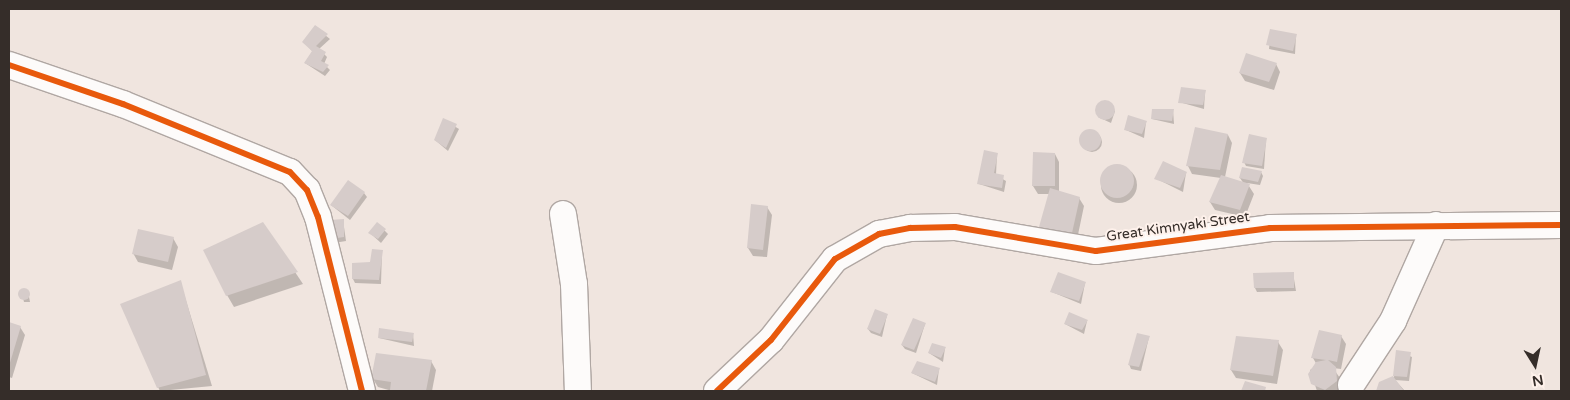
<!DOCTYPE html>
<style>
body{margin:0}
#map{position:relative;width:1570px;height:400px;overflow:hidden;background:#f0e5df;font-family:"Varela Round",sans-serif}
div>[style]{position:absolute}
.shadow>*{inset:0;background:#0003}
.round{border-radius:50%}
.building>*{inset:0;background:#d6ccca}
.roads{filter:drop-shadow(1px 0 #b0a7a3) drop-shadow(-1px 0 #b0a7a3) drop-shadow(0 1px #b0a7a3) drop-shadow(0 -1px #b0a7a3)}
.street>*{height:26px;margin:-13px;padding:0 13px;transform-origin:13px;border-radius:13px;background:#fdfbfa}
.cycleway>*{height:6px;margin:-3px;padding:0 3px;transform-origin:3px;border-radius:3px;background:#e8590c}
span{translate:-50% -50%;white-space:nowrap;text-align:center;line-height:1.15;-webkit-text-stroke:4px #fef1eb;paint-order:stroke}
.street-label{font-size:14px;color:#352d29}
.frame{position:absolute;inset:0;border:10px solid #352d29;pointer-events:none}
.north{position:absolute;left:1510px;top:340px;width:50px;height:50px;-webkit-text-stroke:4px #fef1eb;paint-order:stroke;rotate:170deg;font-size:14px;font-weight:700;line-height:20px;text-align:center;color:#352d29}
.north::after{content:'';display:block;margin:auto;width:18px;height:22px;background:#352d29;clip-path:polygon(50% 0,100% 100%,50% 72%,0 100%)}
</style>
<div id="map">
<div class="shadow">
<i style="clip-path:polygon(315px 27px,330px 39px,319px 49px,327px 57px,324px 64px,330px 70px,325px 76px,305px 63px,313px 52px,304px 42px)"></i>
<i style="clip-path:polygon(1271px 30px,1296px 35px,1295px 54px,1269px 49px)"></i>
<i style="clip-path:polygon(1276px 64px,1280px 72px,1274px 90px,1245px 81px,1240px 73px)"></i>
<i style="clip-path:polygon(1205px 91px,1204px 109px,1179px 102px)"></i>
<i style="clip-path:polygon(1100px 103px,1115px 111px,1111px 123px,1098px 117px)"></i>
<i style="clip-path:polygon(1173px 110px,1174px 124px,1152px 119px)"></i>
<i style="clip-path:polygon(444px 120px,459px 129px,448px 151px,435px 140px)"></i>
<i style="clip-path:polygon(1146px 122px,1144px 138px,1126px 130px)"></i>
<i style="clip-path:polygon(1196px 128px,1228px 135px,1232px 143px,1225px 177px,1244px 184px,1240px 178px,1261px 172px,1263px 176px,1260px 185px,1247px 183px,1254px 194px,1245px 217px,1215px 210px,1210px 202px,1221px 178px,1192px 174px,1188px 166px)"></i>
<i class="round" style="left:1082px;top:132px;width:20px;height:20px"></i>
<i style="clip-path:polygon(1266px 139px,1264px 169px,1246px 166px,1244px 162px)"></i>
<i style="clip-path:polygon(997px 154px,996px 175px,1006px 181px,1004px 192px,979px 184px)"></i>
<i style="clip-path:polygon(1055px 154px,1059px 162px,1059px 192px,1079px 198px,1084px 206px,1075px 249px,1050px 194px,1038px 194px,1033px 186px)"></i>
<i class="round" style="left:1101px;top:167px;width:36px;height:36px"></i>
<i style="clip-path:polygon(1186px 173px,1183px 192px,1155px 178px)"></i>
<i style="clip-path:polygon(364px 193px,367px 197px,350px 220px,331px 205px)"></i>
<i style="clip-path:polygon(767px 207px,772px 215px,767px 257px,753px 256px,748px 248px)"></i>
<i style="clip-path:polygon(343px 220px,346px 241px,334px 243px)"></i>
<i style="clip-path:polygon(263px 224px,303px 284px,234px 307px,227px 295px)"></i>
<i style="clip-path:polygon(378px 224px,388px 234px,381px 243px,370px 233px)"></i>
<i style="clip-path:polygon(173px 238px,178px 247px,172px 270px,138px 262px,133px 253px)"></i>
<i style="clip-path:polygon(382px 251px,381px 284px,355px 283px,353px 279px)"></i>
<i style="clip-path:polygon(1293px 273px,1296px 291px,1257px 292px,1255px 288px,1254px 274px)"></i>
<i style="clip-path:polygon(180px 281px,212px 386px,160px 391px,158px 387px)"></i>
<i style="clip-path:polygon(1085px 283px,1081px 304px,1052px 292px)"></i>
<i style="clip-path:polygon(21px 290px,28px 291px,30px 302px,24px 302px)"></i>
<i style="clip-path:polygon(887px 315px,882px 337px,871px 333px,868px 329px)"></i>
<i style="clip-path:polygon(1087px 321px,1084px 334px,1065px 324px)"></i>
<i style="clip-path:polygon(9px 324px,20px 327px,25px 335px,12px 378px,9px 377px)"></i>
<i style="clip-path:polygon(925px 324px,916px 353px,905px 349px,902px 345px)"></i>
<i style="clip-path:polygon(413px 334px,414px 346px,379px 338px)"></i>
<i style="clip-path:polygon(1341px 336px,1346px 344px,1341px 369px,1333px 368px,1342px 381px,1339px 391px,1317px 391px,1310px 370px,1317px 365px,1313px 358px)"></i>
<i style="clip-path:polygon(1149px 337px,1141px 371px,1131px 369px,1129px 364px)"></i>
<i style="clip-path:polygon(1278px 342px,1283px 350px,1277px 384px,1236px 378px,1231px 370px)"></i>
<i style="clip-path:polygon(945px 348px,943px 362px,929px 353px)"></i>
<i style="clip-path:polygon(1397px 351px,1412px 357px,1409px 381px,1395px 380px,1405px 391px,1380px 391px,1381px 382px,1394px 377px)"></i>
<i style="clip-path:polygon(431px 361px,436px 370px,432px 391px,392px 391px,378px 387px,373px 379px)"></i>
<i style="clip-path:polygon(939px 369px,937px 385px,912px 373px)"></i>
</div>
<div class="building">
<i style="clip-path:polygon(315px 25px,328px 34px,316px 46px,326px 52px,321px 61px,329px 65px,323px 72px,304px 63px,312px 51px,302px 42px)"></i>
<i style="clip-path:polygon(1270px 29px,1297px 34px,1293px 51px,1266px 45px)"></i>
<i style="clip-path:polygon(1246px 53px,1277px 63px,1269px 82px,1239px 73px)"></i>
<i style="clip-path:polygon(1181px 87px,1206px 90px,1203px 105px,1178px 103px)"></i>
<i class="round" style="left:1095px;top:100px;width:20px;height:20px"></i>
<i style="clip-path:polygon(1152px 109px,1174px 109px,1172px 121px,1151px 119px)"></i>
<i style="clip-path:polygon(1128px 115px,1147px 121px,1142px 134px,1124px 130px)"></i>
<i style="clip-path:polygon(443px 118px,457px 124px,446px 148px,434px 140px)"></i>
<i style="clip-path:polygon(1195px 127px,1228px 134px,1220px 170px,1186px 166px)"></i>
<i class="round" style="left:1079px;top:129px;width:22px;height:22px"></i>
<i style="clip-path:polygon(1249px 134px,1267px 138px,1262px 166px,1242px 163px)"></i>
<i style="clip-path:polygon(984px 150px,998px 153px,994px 173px,1004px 175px,1002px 188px,977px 184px)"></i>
<i style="clip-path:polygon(1033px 152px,1055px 153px,1055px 186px,1032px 186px)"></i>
<i style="clip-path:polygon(1163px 161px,1187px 172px,1180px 188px,1154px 179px)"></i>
<i class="round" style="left:1100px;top:164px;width:34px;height:34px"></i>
<i style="clip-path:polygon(1242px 167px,1262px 171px,1258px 182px,1239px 178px)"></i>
<i style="clip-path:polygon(1221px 175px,1250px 184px,1240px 210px,1209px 202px)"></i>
<i style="clip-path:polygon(348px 180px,365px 192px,348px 216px,330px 205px)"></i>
<i style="clip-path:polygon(1050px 188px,1080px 197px,1070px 242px,1037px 234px)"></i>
<i style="clip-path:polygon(751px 204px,768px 206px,763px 250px,747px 248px)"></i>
<i style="clip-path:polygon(344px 219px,344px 237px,330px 239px,330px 220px)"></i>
<i style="clip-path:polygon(263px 222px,298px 272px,226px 296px,203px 250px)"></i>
<i style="clip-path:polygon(377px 222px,386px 229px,378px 239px,368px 233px)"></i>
<i style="clip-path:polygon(138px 229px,174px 237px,168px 262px,132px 254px)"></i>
<i style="clip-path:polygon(372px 249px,383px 250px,379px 280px,352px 279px,352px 263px,370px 262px)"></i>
<i style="clip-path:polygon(1058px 272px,1086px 282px,1079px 301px,1050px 292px)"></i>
<i style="clip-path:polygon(1294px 272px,1294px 288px,1254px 288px,1253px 273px)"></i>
<i style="clip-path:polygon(181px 280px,206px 375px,157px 388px,120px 304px)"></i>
<i class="round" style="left:18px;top:288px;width:12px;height:12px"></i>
<i style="clip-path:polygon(875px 309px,888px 314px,880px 334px,867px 329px)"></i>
<i style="clip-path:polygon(1069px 312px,1088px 320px,1082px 330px,1064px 324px)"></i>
<i style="clip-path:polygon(913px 318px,926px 323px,914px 350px,901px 345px)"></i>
<i style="clip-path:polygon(9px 322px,21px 326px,9px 366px)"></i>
<i style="clip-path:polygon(379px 328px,414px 333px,412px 342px,378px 338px)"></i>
<i style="clip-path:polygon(1319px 330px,1342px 335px,1337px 362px,1328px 360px,1336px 367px,1337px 381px,1325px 390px,1311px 384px,1308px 374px,1316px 362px,1326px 360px,1311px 358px)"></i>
<i style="clip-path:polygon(1137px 333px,1150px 336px,1139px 367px,1128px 365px)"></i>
<i style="clip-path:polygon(1236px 336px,1279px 340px,1273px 376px,1230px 370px)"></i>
<i style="clip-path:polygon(932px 343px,946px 347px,941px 358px,928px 353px)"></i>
<i style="clip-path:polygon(1396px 350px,1411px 352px,1407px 377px,1393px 376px)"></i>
<i style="clip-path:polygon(376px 353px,432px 360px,426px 391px,390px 390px,391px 382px,371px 379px)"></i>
<i style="clip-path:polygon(917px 361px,940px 368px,935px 382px,911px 373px)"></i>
<i style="clip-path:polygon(1393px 376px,1404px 391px,1376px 391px,1379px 382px)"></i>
<i style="clip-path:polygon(1245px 381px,1266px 387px,1265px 391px,1241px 391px)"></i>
</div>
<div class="roads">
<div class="street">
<i style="left:9px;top:65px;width:120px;rotate:18.9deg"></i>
<i style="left:123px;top:104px;width:180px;rotate:22.2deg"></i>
<i style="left:290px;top:172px;width:25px;rotate:47deg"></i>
<i style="left:307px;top:190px;width:29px;rotate:68deg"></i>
<i style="left:318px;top:217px;width:179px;rotate:75.8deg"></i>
<i style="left:563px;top:214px;width:71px;rotate:81.1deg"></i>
<i style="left:574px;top:284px;width:107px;rotate:87.9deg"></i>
<i style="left:1351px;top:385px;width:77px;rotate:-56.7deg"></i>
<i style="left:1393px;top:321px;width:105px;rotate:-65.9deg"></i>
<i style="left:717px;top:391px;width:74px;rotate:-43.4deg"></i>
<i style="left:771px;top:340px;width:103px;rotate:-51.7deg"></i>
<i style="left:835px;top:259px;width:51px;rotate:-29.6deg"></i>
<i style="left:879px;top:234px;width:32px;rotate:-11deg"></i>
<i style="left:910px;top:228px;width:45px;rotate:-1.3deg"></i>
<i style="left:955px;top:227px;width:143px;rotate:9.7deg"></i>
<i style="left:1096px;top:251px;width:176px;rotate:-7.5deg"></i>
<i style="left:1270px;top:228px;width:291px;rotate:-0.6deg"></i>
</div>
</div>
<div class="cycleway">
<i style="left:9px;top:65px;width:120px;rotate:18.9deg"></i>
<i style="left:123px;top:104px;width:180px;rotate:22.2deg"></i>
<i style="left:290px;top:172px;width:25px;rotate:47deg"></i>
<i style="left:307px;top:190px;width:29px;rotate:68deg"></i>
<i style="left:318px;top:217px;width:179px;rotate:75.8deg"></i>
<i style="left:717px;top:391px;width:74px;rotate:-43.4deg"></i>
<i style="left:771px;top:340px;width:103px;rotate:-51.7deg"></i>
<i style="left:835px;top:259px;width:51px;rotate:-29.6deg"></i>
<i style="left:879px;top:234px;width:32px;rotate:-11deg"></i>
<i style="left:910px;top:228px;width:45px;rotate:-1.3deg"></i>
<i style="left:955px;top:227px;width:143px;rotate:9.7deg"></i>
<i style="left:1096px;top:251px;width:176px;rotate:-7.5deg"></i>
<i style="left:1270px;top:228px;width:291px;rotate:-0.6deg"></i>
</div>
<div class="street-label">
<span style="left:1178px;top:227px;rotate:-8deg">Great Kimnyaki Street</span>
</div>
<div class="frame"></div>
<div class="north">N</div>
</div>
